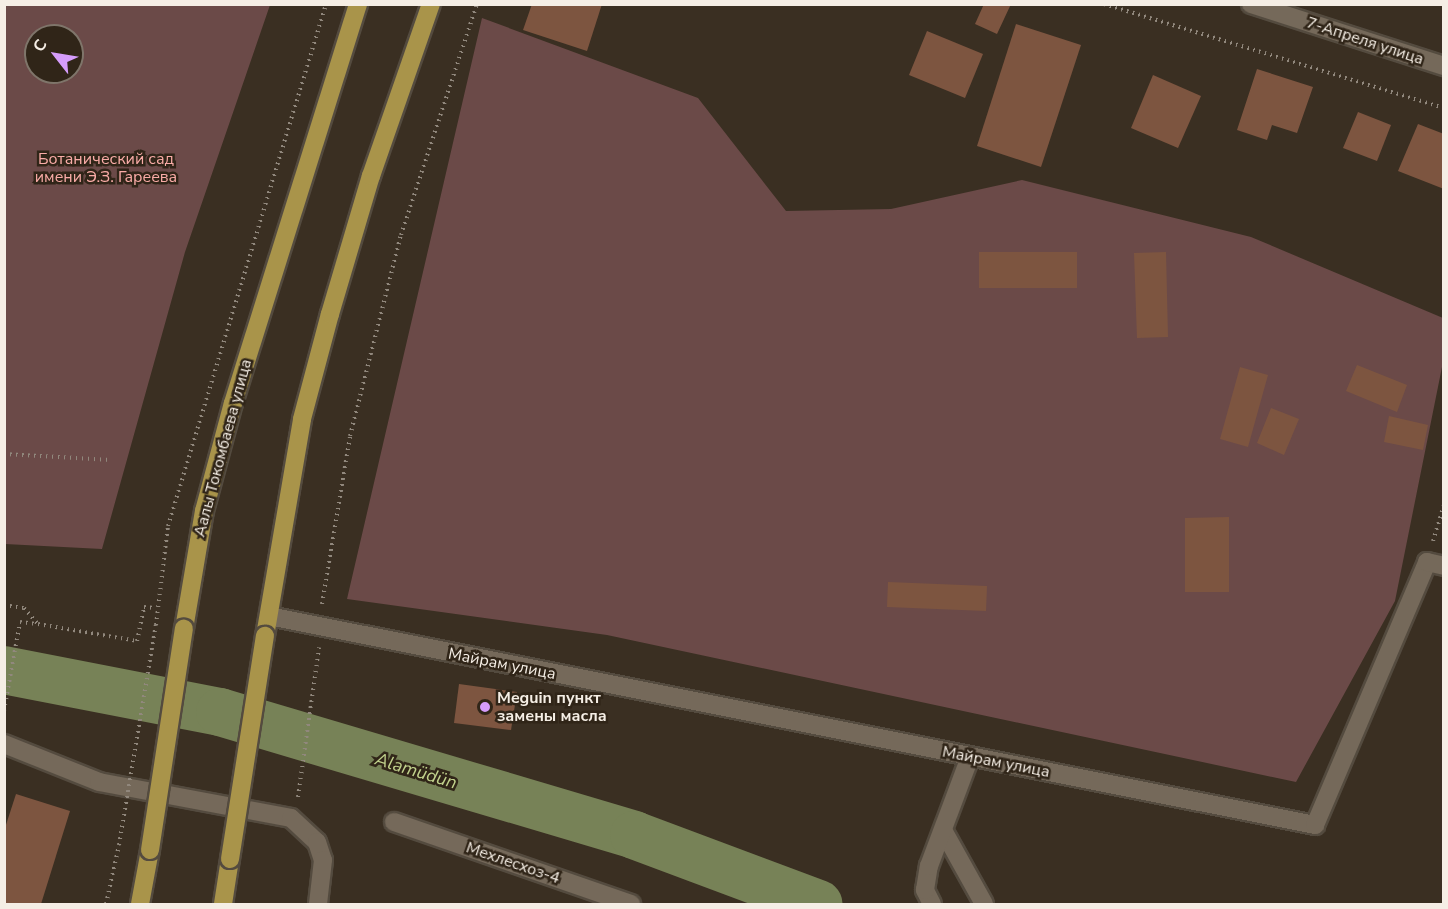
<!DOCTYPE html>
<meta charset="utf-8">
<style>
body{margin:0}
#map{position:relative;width:1448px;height:909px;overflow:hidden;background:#3a2f22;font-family:"Nunito Sans",sans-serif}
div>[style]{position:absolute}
.green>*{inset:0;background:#6b4a48}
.river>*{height:48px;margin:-24px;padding:0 24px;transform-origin:24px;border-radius:24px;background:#778257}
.building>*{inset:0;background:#7d5540}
.path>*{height:4px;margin-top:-2px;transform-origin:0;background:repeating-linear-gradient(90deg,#91887d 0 1.5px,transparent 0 6px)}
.roads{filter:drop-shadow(2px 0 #544b3f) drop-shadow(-2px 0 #544b3f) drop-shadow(0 2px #544b3f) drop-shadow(0 -2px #544b3f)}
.street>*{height:18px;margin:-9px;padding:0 9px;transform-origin:9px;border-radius:9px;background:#75695a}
.secondary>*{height:18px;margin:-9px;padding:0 9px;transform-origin:9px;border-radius:9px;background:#75695a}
.primary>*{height:18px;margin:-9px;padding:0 9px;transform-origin:9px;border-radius:9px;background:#a9944a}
.path-bridge>*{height:4px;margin-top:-2px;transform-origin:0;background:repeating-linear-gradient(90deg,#91887d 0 1.5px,transparent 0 6px)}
.bridges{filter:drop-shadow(2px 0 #544b3f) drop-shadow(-2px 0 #544b3f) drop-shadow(0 2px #544b3f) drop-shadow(0 -2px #544b3f)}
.primary-bridge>*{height:18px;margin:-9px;padding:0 9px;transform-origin:9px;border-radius:9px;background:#a9944a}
.dots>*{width:16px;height:16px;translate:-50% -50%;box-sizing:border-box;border:3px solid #302518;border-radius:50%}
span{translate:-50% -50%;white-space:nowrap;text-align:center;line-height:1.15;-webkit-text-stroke:5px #302518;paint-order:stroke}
.street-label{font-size:16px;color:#f5eee5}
.park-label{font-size:16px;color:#faaca7}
.poi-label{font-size:16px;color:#f5eee5;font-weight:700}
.left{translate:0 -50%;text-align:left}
.water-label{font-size:18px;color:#c1d18c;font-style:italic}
.frame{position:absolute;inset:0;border:6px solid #f5eee5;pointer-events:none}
.north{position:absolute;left:24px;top:24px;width:60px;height:60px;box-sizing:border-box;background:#302518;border:2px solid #7f756a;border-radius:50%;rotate:301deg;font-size:16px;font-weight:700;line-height:24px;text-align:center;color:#f5eee5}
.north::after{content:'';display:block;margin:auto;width:21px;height:27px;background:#d59cfb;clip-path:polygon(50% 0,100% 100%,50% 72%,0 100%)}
</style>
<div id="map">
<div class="green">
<i style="clip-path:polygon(evenodd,4px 5px,270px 5px,185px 252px,102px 549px,5px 544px,4px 5px,36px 36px,72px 36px,72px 72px,36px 72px,36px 36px)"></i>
<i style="clip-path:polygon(482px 18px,698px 98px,786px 211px,891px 209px,1022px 180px,1251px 237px,1443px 318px,1443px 362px,1395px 601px,1296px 782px,607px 635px,347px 599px)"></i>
</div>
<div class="river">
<i style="left:4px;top:670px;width:220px;rotate:11deg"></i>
<i style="left:220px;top:712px;width:432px;rotate:16.5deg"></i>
<i style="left:634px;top:835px;width:197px;rotate:20.5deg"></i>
</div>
<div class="building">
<i style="clip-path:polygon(532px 4px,602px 4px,587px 51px,523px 30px)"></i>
<i style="clip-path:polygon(984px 4px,1011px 4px,997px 34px,975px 24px)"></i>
<i style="clip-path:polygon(1016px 24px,1081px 45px,1041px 167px,977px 146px)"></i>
<i style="clip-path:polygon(927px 31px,983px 54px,965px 98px,909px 75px)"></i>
<i style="clip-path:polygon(1257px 69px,1313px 87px,1297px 133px,1272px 125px,1267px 140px,1237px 130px)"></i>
<i style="clip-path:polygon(1153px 75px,1201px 96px,1178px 148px,1131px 128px)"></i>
<i style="clip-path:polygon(1358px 112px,1391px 125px,1377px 161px,1343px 148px)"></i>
<i style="clip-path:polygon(1418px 124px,1444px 134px,1444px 189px,1398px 171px)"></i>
<i style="clip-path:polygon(979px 252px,1077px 252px,1077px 288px,979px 288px)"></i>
<i style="clip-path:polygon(1166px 252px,1168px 337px,1137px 338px,1134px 253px)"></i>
<i style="clip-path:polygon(1357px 365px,1407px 385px,1397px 412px,1346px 391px)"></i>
<i style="clip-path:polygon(1240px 367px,1268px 375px,1248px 447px,1220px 439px)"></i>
<i style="clip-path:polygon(1271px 408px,1299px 419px,1284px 455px,1257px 443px)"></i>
<i style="clip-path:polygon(1389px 416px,1428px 425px,1423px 450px,1384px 442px)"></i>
<i style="clip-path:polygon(1229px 517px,1229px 592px,1185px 592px,1185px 518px)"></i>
<i style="clip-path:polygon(888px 582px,987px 586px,986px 611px,887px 607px)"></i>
<i style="clip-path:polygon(459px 684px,517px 692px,511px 730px,454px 723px)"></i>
<i style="clip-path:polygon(16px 794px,70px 811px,41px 904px,4px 904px,4px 831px)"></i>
</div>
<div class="path">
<i style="left:1104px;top:4px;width:356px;rotate:17deg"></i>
<i style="left:4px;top:454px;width:107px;rotate:3.2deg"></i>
<i style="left:1433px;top:541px;width:38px;rotate:-73deg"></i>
<i style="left:322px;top:604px;width:170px;rotate:-80.5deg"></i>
<i style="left:350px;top:436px;width:207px;rotate:-75.8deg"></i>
<i style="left:401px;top:235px;width:243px;rotate:-71.8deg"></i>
<i style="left:4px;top:605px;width:20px;rotate:9deg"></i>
<i style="left:24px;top:608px;width:21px;rotate:49deg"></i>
<i style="left:38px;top:624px;width:100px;rotate:9.7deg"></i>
<i style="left:137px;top:641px;width:35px;rotate:-78deg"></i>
<i style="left:144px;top:607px;width:11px;rotate:5deg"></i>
<i style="left:156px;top:625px;width:100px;rotate:-83.1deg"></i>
<i style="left:168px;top:526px;width:545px;rotate:-73.16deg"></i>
<i style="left:4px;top:711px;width:90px;rotate:-79.8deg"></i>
<i style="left:20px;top:622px;width:17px;rotate:7deg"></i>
<i style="left:298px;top:797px;width:151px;rotate:-82deg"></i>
<i style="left:106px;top:904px;width:60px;rotate:-77.6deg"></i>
</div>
<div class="roads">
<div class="street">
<i style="left:269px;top:616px;width:1067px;rotate:11.3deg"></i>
<i style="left:1315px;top:825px;width:286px;rotate:-66.9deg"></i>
<i style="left:1427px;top:562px;width:17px;rotate:13deg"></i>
<i style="left:4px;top:744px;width:102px;rotate:21.8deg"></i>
<i style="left:99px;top:782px;width:195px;rotate:10.6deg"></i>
<i style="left:291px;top:818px;width:35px;rotate:43deg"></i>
<i style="left:317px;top:842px;width:19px;rotate:72deg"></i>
<i style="left:323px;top:860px;width:44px;rotate:96.5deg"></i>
<i style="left:394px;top:822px;width:251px;rotate:19.1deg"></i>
<i style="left:944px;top:832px;width:82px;rotate:60.9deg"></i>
<i style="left:932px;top:904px;width:16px;rotate:-117deg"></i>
<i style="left:925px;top:890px;width:24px;rotate:-81deg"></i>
<i style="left:929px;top:866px;width:116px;rotate:-69.4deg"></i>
</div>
<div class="secondary">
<i style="left:1251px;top:4px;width:203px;rotate:17.8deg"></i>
</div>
<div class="primary">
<i style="left:184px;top:629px;width:120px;rotate:-80.4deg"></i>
<i style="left:204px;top:511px;width:112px;rotate:-75deg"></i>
<i style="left:233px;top:403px;width:418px;rotate:-72.6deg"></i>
<i style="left:265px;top:636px;width:220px;rotate:-80.3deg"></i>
<i style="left:302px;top:419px;width:109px;rotate:-75.1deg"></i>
<i style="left:330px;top:314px;width:144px;rotate:-73.5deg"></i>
<i style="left:371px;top:176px;width:182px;rotate:-70.8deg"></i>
<i style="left:140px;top:904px;width:55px;rotate:-79.5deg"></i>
<i style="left:223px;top:904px;width:46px;rotate:-81.2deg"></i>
</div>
</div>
<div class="path-bridge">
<i style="left:119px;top:845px;width:223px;rotate:-80.5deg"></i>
</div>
<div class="bridges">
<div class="primary-bridge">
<i style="left:150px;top:850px;width:224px;rotate:-81.3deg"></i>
<i style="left:230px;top:859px;width:226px;rotate:-81.1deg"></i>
</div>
</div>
<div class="dots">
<i style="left:485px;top:707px;background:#d59cfb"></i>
</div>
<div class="street-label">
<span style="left:1365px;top:41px;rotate:18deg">7-Апреля улица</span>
<span style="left:223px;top:448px;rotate:-75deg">Аалы Токомбаева улица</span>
<span style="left:502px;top:664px;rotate:11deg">Майрам улица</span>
<span style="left:996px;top:762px;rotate:11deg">Майрам улица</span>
<span style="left:513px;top:863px;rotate:19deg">Мехлесхоз-4</span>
</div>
<div class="park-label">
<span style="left:106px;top:168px">Ботанический сад<br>имени Э.З. Гареева</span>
</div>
<div class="poi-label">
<span class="left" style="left:497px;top:707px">Meguin пункт<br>замены масла</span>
</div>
<div class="water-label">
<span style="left:416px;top:771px;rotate:17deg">Alamüdün</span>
</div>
<div class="frame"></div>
<div class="north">С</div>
</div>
